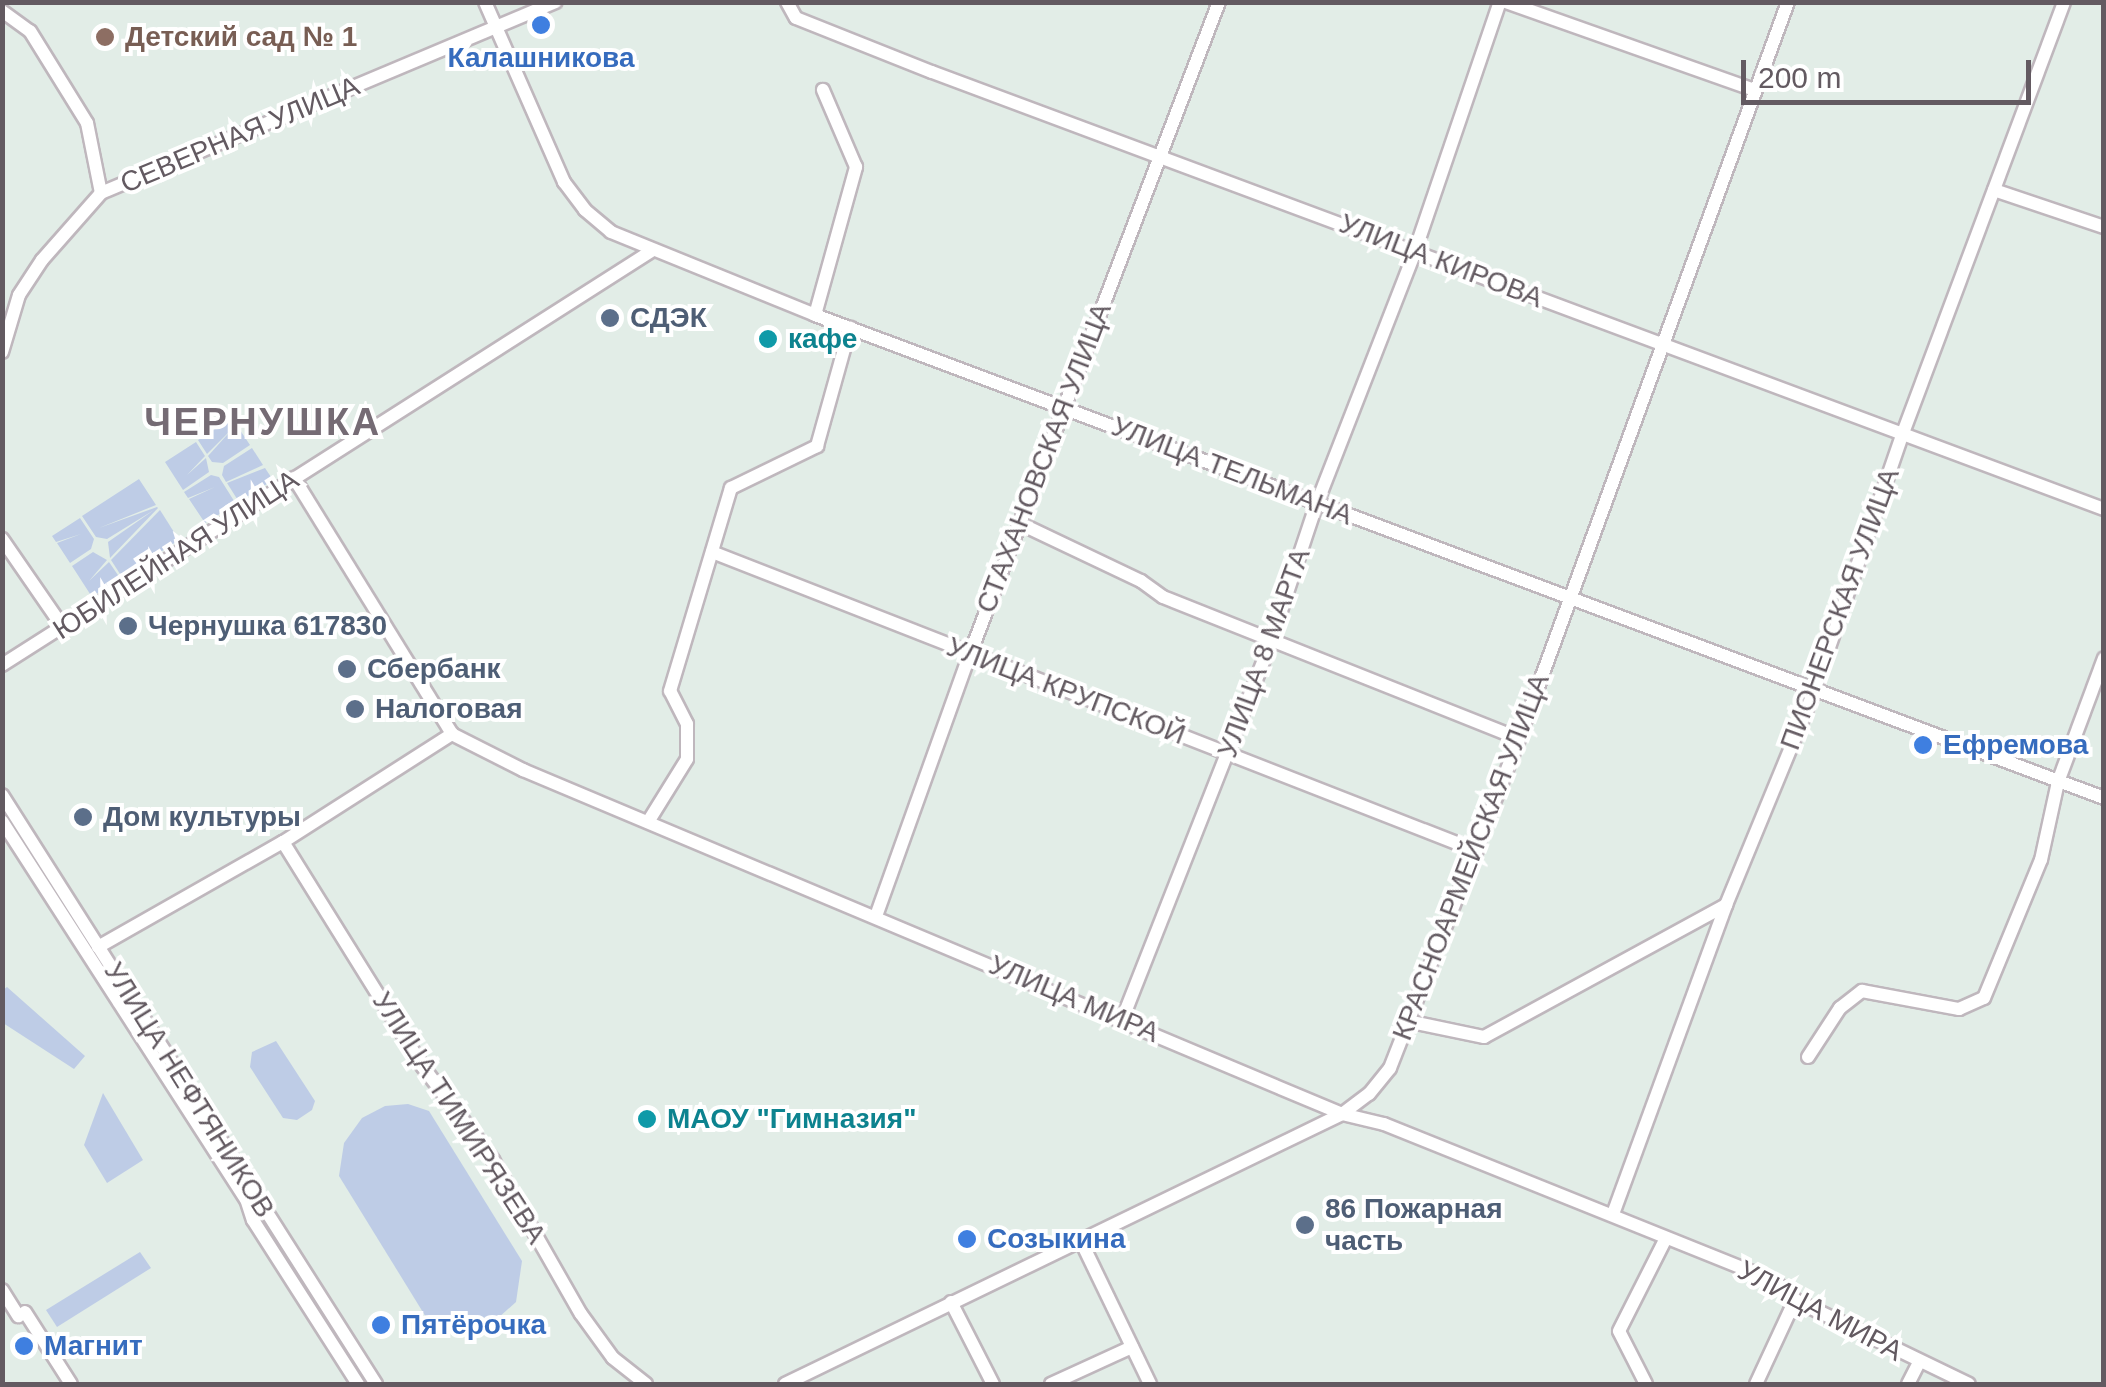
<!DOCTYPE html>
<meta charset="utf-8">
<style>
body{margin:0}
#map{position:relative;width:2106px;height:1387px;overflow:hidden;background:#e2ede7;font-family:Arial,sans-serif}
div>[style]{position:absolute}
.green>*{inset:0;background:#becce6}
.roads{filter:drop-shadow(2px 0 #bfb7bd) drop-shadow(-2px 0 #bfb7bd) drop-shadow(0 2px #bfb7bd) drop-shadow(0 -2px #bfb7bd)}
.minor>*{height:12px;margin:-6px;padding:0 6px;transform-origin:6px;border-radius:6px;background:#fff}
.dots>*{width:28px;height:28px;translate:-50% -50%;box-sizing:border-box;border:5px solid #fff;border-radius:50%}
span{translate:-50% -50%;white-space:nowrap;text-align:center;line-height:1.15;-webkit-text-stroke:8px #fff;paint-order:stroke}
.education-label{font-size:28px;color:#785e54;font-weight:700}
.left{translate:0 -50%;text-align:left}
.shop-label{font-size:28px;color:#366cbe;font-weight:700}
.street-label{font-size:28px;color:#635a61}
.service-label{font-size:28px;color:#4e5e75;font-weight:700}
.culture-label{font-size:28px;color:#0d838f;font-weight:700}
.district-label{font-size:38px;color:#756b74;font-weight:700;letter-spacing:2.5px}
.frame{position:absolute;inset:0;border:5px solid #635a61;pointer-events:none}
.scale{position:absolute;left:1741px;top:60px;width:290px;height:45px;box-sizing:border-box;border:5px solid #635a61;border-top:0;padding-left:12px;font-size:30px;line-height:35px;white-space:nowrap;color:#635a61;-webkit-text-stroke:8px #fff;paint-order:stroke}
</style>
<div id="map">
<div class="green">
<i style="clip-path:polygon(232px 418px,250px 445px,223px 463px,212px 462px,208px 456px,235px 426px,207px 454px,198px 440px)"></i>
<i style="clip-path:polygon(196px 442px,205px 456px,187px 475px,206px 458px,209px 472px,183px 490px,165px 462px)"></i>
<i style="clip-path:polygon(252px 448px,263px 465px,226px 482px,222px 475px,224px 466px)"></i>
<i style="clip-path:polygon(265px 468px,273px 480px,239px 502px,227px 483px)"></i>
<i style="clip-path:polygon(211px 475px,219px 477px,236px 504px,205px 523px,189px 499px,215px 487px,188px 498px,184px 492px)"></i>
<i style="clip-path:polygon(139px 479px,156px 505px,99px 528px,157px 507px,158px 508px,110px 558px,108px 542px,154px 510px,107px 539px,96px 537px,82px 516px)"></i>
<i style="clip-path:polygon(160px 510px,179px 540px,122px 577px,111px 560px)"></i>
<i style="clip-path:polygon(80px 518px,94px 539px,91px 549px,70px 563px,57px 543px,81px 534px,56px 542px,52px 536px)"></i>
<i style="clip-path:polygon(93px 552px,107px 560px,89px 581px,109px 562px,120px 578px,92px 597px,72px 566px)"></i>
<i style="clip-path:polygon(7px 987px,85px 1056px,74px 1069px,3px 1023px,3px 990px)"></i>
<i style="clip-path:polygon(276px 1041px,315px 1101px,312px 1110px,297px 1120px,283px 1118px,250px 1067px,252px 1052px)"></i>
<i style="clip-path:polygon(103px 1093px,143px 1160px,107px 1183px,84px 1145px)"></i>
<i style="clip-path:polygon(408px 1104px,429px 1111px,522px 1261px,516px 1302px,497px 1319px,474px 1330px,448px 1330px,429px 1322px,339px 1176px,344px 1143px,362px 1118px,385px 1106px)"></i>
<i style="clip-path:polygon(140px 1252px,151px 1268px,57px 1327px,46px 1310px)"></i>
</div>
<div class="roads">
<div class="minor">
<i style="left:485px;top:2px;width:197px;rotate:66.3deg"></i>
<i style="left:564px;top:182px;width:35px;rotate:53deg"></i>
<i style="left:585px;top:210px;width:34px;rotate:40deg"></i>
<i style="left:611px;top:232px;width:220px;rotate:22.1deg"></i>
<i style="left:815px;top:315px;width:1377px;rotate:20.54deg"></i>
<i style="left:787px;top:2px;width:18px;rotate:61deg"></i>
<i style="left:796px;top:18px;width:146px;rotate:21.7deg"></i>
<i style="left:932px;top:72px;width:1251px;rotate:20.45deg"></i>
<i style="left:1506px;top:2px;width:264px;rotate:19.5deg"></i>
<i style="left:2px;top:11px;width:34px;rotate:36deg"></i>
<i style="left:30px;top:31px;width:108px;rotate:58.2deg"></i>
<i style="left:87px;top:123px;width:71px;rotate:78.7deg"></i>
<i style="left:1994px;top:190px;width:116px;rotate:18.6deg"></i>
<i style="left:815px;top:315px;width:154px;rotate:-74.5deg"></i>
<i style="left:856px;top:167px;width:84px;rotate:-113.2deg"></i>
<i style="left:2px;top:352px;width:59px;rotate:-73.4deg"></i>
<i style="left:19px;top:295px;width:42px;rotate:-56.7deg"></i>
<i style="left:42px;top:260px;width:89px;rotate:-48.6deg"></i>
<i style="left:101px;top:193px;width:493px;rotate:-22.8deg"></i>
<i style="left:294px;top:478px;width:301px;rotate:58.3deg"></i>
<i style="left:452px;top:734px;width:80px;rotate:26.9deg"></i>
<i style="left:523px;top:770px;width:888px;rotate:22.78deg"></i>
<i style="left:1342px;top:1114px;width:43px;rotate:13.4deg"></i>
<i style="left:1384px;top:1124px;width:419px;rotate:21.9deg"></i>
<i style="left:1773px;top:1280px;width:30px;rotate:42deg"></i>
<i style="left:1795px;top:1300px;width:193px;rotate:25.8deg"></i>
<i style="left:1021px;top:524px;width:133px;rotate:25.4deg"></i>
<i style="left:1141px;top:581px;width:27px;rotate:36deg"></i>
<i style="left:1163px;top:597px;width:383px;rotate:21.7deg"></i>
<i style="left:2px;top:539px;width:106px;rotate:55.4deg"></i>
<i style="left:712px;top:552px;width:821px;rotate:21.35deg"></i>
<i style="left:2px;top:665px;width:772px;rotate:-32.52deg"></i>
<i style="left:2px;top:795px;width:698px;rotate:57.59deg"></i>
<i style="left:2px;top:821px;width:450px;rotate:57.2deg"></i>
<i style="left:246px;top:1199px;width:22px;rotate:72deg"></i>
<i style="left:253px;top:1220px;width:195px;rotate:57.4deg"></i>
<i style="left:648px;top:822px;width:74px;rotate:-58.2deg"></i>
<i style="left:687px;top:759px;width:35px;rotate:-90deg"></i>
<i style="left:687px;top:724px;width:37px;rotate:-117deg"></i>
<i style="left:670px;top:691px;width:212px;rotate:-73.3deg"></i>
<i style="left:731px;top:488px;width:96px;rotate:-26deg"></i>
<i style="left:817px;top:446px;width:123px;rotate:-74.4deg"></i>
<i style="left:283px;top:842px;width:265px;rotate:58.1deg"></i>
<i style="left:423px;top:1067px;width:116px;rotate:53deg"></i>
<i style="left:493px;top:1160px;width:177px;rotate:60.3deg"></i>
<i style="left:581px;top:1314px;width:54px;rotate:54deg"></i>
<i style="left:613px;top:1358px;width:42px;rotate:38.2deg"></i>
<i style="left:876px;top:916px;width:278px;rotate:-70.3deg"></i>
<i style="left:970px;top:654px;width:698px;rotate:-69.1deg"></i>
<i style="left:98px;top:947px;width:213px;rotate:-29.6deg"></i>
<i style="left:283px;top:842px;width:201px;rotate:-32.6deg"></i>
<i style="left:1122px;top:1020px;width:407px;rotate:-68.5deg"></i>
<i style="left:1271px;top:641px;width:145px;rotate:-71.6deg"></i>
<i style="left:1317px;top:503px;width:270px;rotate:-68.7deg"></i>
<i style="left:1415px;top:251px;width:263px;rotate:-71.2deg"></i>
<i style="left:1407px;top:1021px;width:79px;rotate:11.7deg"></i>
<i style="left:1484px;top:1037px;width:276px;rotate:-28.6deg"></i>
<i style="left:1808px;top:1057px;width:59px;rotate:-56.9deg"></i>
<i style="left:1840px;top:1008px;width:28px;rotate:-38deg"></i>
<i style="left:1862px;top:991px;width:99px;rotate:10.5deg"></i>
<i style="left:1959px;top:1009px;width:27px;rotate:-24deg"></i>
<i style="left:1984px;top:998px;width:149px;rotate:-67.6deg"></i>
<i style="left:2041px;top:860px;width:80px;rotate:-77.7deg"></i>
<i style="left:2058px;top:782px;width:132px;rotate:-69.6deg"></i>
<i style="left:1613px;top:1214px;width:329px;rotate:-69.9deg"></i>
<i style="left:1726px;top:905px;width:231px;rotate:-67.6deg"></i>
<i style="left:1814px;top:691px;width:273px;rotate:-71deg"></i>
<i style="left:1903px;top:433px;width:460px;rotate:-69.5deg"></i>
<i style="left:1080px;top:1239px;width:161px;rotate:64.2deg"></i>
<i style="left:2px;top:1290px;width:31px;rotate:58deg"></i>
<i style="left:951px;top:1302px;width:92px;rotate:62.9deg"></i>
<i style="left:25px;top:1312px;width:85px;rotate:57.4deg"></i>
<i style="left:785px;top:1384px;width:619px;rotate:-25.86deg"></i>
<i style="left:1342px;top:1114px;width:34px;rotate:-37deg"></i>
<i style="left:1369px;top:1094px;width:33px;rotate:-51deg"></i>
<i style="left:1390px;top:1068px;width:353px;rotate:-68.6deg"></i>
<i style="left:1519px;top:739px;width:785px;rotate:-69.95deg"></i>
<i style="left:1051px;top:1384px;width:89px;rotate:-24.6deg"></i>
<i style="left:1646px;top:1384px;width:59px;rotate:-117deg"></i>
<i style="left:1619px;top:1331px;width:104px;rotate:-63.2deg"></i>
<i style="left:1756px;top:1384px;width:93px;rotate:-65.1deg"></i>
<i style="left:1908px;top:1384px;width:25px;rotate:-63deg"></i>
</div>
</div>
<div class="dots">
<i style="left:541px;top:25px;background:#3f7fe0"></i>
<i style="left:105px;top:37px;background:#8d6e63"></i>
<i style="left:610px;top:318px;background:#5c6f8a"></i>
<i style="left:768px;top:339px;background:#0f9aa8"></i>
<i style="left:128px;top:626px;background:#5c6f8a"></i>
<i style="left:347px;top:669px;background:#5c6f8a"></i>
<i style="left:355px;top:709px;background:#5c6f8a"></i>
<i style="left:1923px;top:745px;background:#3f7fe0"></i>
<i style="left:83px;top:817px;background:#5c6f8a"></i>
<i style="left:647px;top:1119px;background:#0f9aa8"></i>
<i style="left:1305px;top:1225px;background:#5c6f8a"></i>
<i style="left:967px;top:1239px;background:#3f7fe0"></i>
<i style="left:381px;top:1325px;background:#3f7fe0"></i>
<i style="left:24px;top:1346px;background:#3f7fe0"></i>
</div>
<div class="education-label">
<span class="left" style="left:125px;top:37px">Детский сад № 1</span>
</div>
<div class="shop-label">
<span style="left:541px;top:58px">Калашникова</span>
<span class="left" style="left:1943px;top:745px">Ефремова</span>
<span class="left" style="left:987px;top:1239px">Созыкина</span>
<span class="left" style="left:401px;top:1325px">Пятёрочка</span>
<span class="left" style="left:44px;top:1346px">Магнит</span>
</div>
<div class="street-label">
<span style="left:240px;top:135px;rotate:-23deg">СЕВЕРНАЯ УЛИЦА</span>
<span style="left:1441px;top:261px;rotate:21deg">УЛИЦА КИРОВА</span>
<span style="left:1044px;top:458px;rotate:-69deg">СТАХАНОВСКАЯ УЛИЦА</span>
<span style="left:1232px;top:471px;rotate:21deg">УЛИЦА ТЕЛЬМАНА</span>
<span style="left:176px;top:555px;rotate:-33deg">ЮБИЛЕЙНАЯ УЛИЦА</span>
<span style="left:1840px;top:609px;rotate:-70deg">ПИОНЕРСКАЯ УЛИЦА</span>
<span style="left:1264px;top:653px;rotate:-70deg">УЛИЦА 8 МАРТА</span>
<span style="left:1066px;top:691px;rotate:21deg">УЛИЦА КРУПСКОЙ</span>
<span style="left:1471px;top:857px;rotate:-69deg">КРАСНОАРМЕЙСКАЯ УЛИЦА</span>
<span style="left:1074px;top:999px;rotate:23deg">УЛИЦА МИРА</span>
<span style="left:189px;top:1090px;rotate:58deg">УЛИЦА НЕФТЯНИКОВ</span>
<span style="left:459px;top:1118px;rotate:57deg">УЛИЦА ТИМИРЯЗЕВА</span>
<span style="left:1820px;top:1311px;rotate:28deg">УЛИЦА МИРА</span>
</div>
<div class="service-label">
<span class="left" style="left:630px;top:318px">СДЭК</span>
<span class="left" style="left:148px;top:626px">Чернушка 617830</span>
<span class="left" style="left:367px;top:669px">Сбербанк</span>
<span class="left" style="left:375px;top:709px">Налоговая</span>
<span class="left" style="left:103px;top:817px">Дом культуры</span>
<span class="left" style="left:1325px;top:1225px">86 Пожарная<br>часть</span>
</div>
<div class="culture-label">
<span class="left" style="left:788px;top:339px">кафе</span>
<span class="left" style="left:667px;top:1119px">МАОУ "Гимназия"</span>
</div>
<div class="district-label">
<span style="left:263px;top:423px">ЧЕРНУШКА</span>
</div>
<div class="frame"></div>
<div class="scale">200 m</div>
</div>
